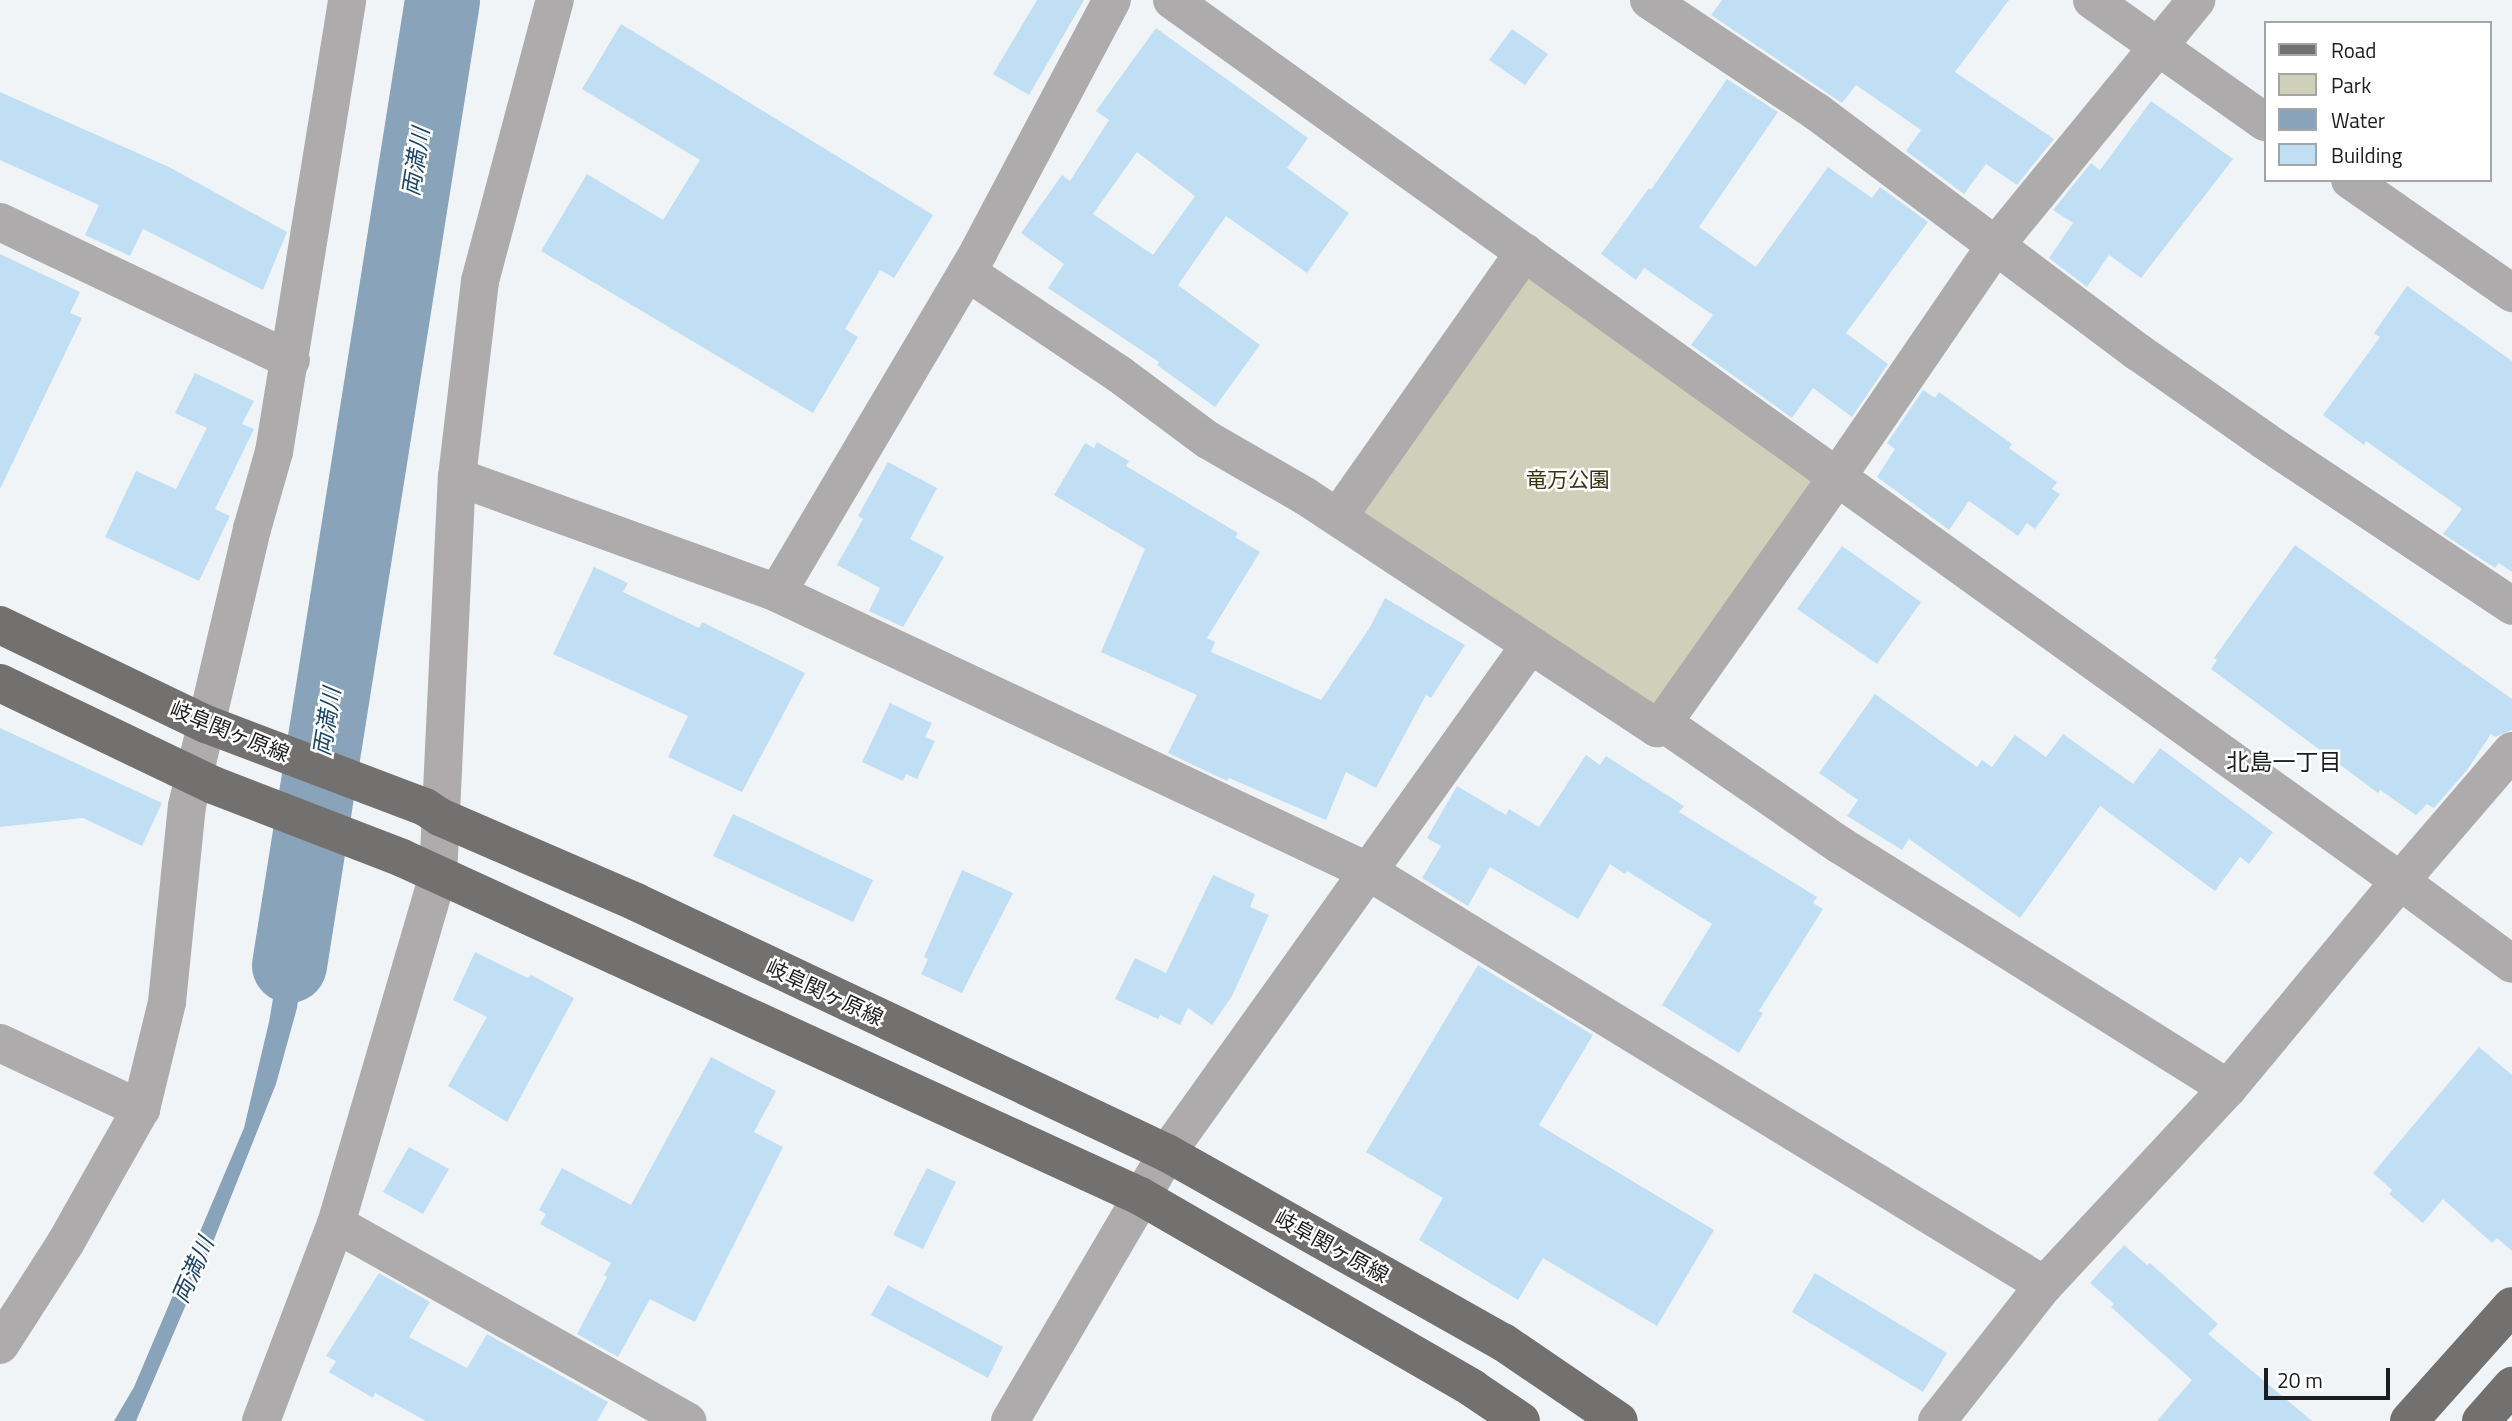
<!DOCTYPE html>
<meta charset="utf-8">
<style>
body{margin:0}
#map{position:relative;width:2512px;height:1421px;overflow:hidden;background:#f1f4f6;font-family:"Titillium Web","Noto Sans JP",sans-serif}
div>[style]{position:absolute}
.green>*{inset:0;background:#ced0b9}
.water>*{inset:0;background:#88a3ba}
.river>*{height:75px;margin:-37.5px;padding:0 37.5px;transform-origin:37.5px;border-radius:37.5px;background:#88a3ba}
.building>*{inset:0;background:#c0dff5}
.street>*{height:38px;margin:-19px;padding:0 19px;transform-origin:19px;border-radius:19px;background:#adabab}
.primary>*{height:38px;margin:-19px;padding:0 19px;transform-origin:19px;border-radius:19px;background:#737070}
span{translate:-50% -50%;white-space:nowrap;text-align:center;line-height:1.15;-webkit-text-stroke:5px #fff;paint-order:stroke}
.park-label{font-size:21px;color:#34360c}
.street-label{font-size:21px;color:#1c1d1e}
.water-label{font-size:23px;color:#1a4668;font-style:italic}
.neighbourhood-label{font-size:23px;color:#1c1d1e}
.legend{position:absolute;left:2264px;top:21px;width:228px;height:161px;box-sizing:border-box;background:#fff;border:2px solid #a4a5a5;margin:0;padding:9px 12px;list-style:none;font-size:21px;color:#1c1d1e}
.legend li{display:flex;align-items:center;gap:14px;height:35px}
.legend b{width:35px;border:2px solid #a4a5a5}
.scale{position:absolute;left:2264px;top:1368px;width:126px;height:32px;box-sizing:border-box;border:4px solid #1c1d1e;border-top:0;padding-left:9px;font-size:21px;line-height:24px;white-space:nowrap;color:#1c1d1e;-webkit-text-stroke:5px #fff;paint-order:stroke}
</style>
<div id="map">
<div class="green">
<i style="clip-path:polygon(1528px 272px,1819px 480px,1656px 711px,1357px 513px)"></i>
</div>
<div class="water">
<i style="clip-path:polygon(289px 854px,316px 867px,297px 1008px,276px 1084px,215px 1237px,136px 1421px,114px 1421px,134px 1387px,244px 1128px,269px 1022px,294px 877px)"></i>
</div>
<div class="river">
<i style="left:289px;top:965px;width:977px;rotate:-80.99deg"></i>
</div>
<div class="building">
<i style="clip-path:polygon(1037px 0,1084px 0,1029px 95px,993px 74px)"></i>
<i style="clip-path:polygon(1722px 0,2009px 0,1955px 72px,2054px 139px,2017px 185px,1986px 164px,1964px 194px,1906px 151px,1921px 130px,1856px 85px,1842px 103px,1711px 15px)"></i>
<i style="clip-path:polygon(621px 24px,933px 215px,894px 278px,880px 270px,845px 329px,858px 337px,813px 413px,541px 251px,587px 174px,663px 220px,700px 160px,582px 89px)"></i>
<i style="clip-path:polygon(evenodd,1156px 28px,1308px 138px,1287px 168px,1349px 213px,1307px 273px,1226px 216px,1178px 285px,1260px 345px,1215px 407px,1157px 365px,1159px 362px,1048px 288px,1064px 264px,1021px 233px,1062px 175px,1070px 181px,1109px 120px,1096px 111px,1156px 28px,1137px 152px,1195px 196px,1153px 255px,1093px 214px,1137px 152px)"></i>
<i style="clip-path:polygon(1512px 29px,1548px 54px,1525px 85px,1489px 60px)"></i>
<i style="clip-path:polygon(1727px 79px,1778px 112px,1699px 227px,1756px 267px,1828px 167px,1872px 198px,1880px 187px,1928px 222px,1846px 333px,1888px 364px,1852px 417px,1813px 388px,1792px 418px,1691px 345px,1713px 315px,1644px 268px,1636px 280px,1601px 254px,1649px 188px,1651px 190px)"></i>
<i style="clip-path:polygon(0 92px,169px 167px,287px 232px,263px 290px,143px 229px,130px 256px,85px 235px,99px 205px,0 160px)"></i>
<i style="clip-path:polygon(2151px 101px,2233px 159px,2141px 278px,2109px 255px,2087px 287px,2049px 258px,2073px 223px,2053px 210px,2091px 163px,2100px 170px)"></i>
<i style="clip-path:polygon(0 254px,80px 292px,70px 313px,82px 318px,0 489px)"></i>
<i style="clip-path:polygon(2407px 286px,2512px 361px,2512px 572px,2499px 563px,2495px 568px,2443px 534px,2462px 509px,2366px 441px,2364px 445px,2323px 415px,2380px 337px,2374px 333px)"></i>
<i style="clip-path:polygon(195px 373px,254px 401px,242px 424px,254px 429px,215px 509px,230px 516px,199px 581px,105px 537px,136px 471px,176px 489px,207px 428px,175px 413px)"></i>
<i style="clip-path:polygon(1923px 390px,1935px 398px,1939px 392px,2012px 444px,2009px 448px,2057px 482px,2052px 489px,2060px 494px,2035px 529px,2027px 523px,2018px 536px,1969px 501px,1949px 530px,1877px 477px,1895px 449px,1887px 443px)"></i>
<i style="clip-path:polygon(1097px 442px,1129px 461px,1126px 466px,1238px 533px,1235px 537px,1260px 552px,1207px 638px,1215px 642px,1211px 652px,1321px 700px,1370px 627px,1385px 598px,1465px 645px,1431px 698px,1426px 695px,1376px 788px,1346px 772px,1326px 820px,1229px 778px,1227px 781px,1168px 753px,1197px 695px,1101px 652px,1145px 549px,1054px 495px,1085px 443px,1094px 448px)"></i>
<i style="clip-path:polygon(888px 462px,937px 488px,910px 539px,944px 557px,903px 627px,869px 611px,880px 588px,837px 565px,863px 519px,858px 516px)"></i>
<i style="clip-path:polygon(2295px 545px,2512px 699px,2512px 730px,2495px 737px,2491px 734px,2467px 770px,2434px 808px,2427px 804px,2416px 815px,2380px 790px,2378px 793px,2211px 669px,2217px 660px,2214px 658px)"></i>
<i style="clip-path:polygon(1842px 546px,1921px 602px,1877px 664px,1797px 609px)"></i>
<i style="clip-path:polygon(594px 567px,628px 583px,623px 592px,699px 628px,702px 622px,805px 673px,742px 792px,668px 757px,688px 716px,553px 654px)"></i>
<i style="clip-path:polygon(1875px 694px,1977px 767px,1982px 760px,1992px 767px,2015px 735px,2046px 757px,2063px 734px,2133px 784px,2160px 748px,2273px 832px,2249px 864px,2240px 857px,2215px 891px,2100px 806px,2020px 918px,1909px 839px,1902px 850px,1847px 816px,1858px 800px,1819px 773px)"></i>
<i style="clip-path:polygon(890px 703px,932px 723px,925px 737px,935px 741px,917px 779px,906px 774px,903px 781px,862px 762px)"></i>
<i style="clip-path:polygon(0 728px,162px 803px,142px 846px,83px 818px,0 827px)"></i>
<i style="clip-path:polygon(1586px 755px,1600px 765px,1606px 756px,1684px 806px,1679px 812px,1817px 897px,1813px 903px,1823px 909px,1759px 1011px,1763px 1013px,1739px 1053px,1662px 1005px,1712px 924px,1627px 871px,1625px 874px,1610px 864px,1578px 919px,1490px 867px,1468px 906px,1422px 878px,1441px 846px,1427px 838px,1457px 786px,1506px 815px,1509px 809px,1539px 827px)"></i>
<i style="clip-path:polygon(733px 814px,873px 880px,853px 922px,713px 856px)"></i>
<i style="clip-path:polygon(962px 870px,1013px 893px,962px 993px,921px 974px,928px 959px,924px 957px)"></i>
<i style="clip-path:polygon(1213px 875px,1255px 894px,1250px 907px,1269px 915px,1232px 996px,1212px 1025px,1188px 1008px,1180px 1025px,1160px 1015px,1158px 1019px,1115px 999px,1135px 958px,1166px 973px)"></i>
<i style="clip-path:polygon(475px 952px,528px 978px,531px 975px,574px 998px,507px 1122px,448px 1086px,487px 1017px,453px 1000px)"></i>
<i style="clip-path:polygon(1478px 965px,1593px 1035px,1539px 1125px,1714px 1230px,1657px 1326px,1543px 1258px,1518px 1300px,1419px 1240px,1443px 1198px,1366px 1152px)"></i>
<i style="clip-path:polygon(2479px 1047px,2512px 1075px,2512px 1251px,2497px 1238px,2492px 1243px,2443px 1199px,2423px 1223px,2389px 1194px,2392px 1190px,2373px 1173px)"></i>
<i style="clip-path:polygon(711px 1057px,776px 1091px,754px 1132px,783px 1147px,695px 1322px,650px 1299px,618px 1357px,577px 1334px,607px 1277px,604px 1275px,611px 1263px,540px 1224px,546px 1214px,539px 1210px,562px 1168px,631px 1205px)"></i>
<i style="clip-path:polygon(409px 1147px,449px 1169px,423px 1214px,383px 1192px)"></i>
<i style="clip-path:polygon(927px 1168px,956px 1182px,923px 1249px,893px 1235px)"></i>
<i style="clip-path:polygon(2124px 1245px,2147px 1265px,2150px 1263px,2218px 1324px,2208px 1334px,2312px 1421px,2157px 1421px,2192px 1380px,2111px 1307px,2114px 1304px,2090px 1283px)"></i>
<i style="clip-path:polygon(379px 1273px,430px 1302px,409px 1337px,467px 1368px,487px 1334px,608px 1402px,597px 1421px,426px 1421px,375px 1393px,373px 1398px,329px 1372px,336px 1361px,326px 1356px)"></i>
<i style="clip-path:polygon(1815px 1273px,1947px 1353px,1923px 1392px,1792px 1312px)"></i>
<i style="clip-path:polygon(888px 1285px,1003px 1347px,988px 1378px,871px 1315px)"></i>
</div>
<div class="street">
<i style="left:1172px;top:0;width:818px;rotate:35.65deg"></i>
<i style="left:1837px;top:477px;width:280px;rotate:-55.6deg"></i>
<i style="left:1995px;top:246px;width:318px;rotate:-50.7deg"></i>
<i style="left:1649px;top:0;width:202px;rotate:33.7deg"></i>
<i style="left:1817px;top:112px;width:401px;rotate:36.8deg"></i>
<i style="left:2138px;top:352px;width:155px;rotate:35deg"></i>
<i style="left:2265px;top:441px;width:297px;rotate:33.7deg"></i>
<i style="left:2092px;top:0;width:212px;rotate:35.2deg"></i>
<i style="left:2350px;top:180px;width:198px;rotate:34.9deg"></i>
<i style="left:0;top:222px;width:322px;rotate:25.4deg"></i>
<i style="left:967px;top:272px;width:183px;rotate:33.9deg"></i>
<i style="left:1119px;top:374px;width:111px;rotate:36.6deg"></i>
<i style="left:1208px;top:440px;width:112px;rotate:30deg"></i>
<i style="left:1305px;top:496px;width:422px;rotate:33.4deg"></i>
<i style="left:1657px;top:728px;width:8px;rotate:-40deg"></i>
<i style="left:1663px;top:723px;width:301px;rotate:-54.7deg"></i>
<i style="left:1837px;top:477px;width:693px;rotate:35.66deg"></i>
<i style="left:2400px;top:881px;width:269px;rotate:129.7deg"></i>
<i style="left:2228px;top:1088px;width:270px;rotate:133deg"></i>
<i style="left:2044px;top:1285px;width:173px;rotate:128.2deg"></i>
<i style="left:457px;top:477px;width:340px;rotate:19.9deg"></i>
<i style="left:777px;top:593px;width:654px;rotate:25.23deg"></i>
<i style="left:1369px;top:872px;width:791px;rotate:31.46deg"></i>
<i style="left:1338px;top:517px;width:324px;rotate:-54.9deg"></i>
<i style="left:777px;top:593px;width:397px;rotate:-59.4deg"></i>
<i style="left:979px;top:251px;width:284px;rotate:-62.1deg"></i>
<i style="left:1663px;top:723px;width:215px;rotate:34.6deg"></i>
<i style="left:1840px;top:845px;width:458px;rotate:32.1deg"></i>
<i style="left:2512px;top:751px;width:172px;rotate:130.7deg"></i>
<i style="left:2400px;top:881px;width:139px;rotate:36.5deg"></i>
<i style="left:0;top:1043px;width:156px;rotate:25.1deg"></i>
<i style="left:336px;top:1224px;width:403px;rotate:29.3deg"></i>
<i style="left:0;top:1345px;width:122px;rotate:-57.3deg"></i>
<i style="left:66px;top:1242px;width:153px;rotate:-60.6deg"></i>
<i style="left:141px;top:1109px;width:110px;rotate:-76.3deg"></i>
<i style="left:167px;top:1002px;width:197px;rotate:-84.2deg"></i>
<i style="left:187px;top:806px;width:285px;rotate:-76.8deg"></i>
<i style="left:252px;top:529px;width:80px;rotate:-74.1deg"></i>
<i style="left:274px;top:452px;width:458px;rotate:-80.8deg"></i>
<i style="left:261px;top:1421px;width:211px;rotate:-69.2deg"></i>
<i style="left:336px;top:1224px;width:363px;rotate:-73.7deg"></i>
<i style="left:438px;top:876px;width:399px;rotate:-87.3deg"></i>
<i style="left:457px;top:477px;width:197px;rotate:-83.3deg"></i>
<i style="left:480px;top:281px;width:291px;rotate:-75.1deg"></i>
<i style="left:1010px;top:1421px;width:311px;rotate:-59.6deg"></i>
<i style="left:1167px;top:1153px;width:624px;rotate:-54.45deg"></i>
</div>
<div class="primary">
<i style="left:0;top:625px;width:229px;rotate:25.7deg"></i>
<i style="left:206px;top:724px;width:234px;rotate:20.8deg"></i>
<i style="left:425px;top:807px;width:18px;rotate:34deg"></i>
<i style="left:440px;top:817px;width:214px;rotate:23.4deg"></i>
<i style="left:636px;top:902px;width:587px;rotate:25.3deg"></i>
<i style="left:1167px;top:1153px;width:386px;rotate:29.4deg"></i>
<i style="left:1503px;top:1342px;width:140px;rotate:34.3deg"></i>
<i style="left:0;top:683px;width:236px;rotate:25.6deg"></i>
<i style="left:213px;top:785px;width:203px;rotate:21.1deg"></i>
<i style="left:402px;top:858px;width:812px;rotate:24.61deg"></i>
<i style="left:1140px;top:1196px;width:384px;rotate:30deg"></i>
<i style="left:1472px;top:1388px;width:59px;rotate:34deg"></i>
<i style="left:2409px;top:1421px;width:154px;rotate:-48.2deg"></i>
<i style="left:2481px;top:1421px;width:47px;rotate:-48.5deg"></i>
</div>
<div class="park-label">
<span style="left:1568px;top:479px">竜万公園</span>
</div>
<div class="street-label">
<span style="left:230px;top:731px;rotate:22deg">岐阜関ヶ原線</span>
<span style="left:825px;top:992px;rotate:25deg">岐阜関ヶ原線</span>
<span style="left:1332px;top:1246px;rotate:29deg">岐阜関ヶ原線</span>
</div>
<div class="water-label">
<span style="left:416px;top:162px;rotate:-81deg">両満川</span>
<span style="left:327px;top:722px;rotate:-81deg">両満川</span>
<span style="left:193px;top:1270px;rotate:-66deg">両満川</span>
</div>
<div class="neighbourhood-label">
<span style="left:2284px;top:762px">北島一丁目</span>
</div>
<ul class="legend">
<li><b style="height:9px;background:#737070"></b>Road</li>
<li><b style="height:19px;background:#ced0b9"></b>Park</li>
<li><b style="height:19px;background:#88a3ba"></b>Water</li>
<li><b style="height:19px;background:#c0dff5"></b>Building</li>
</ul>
<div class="scale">20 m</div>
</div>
